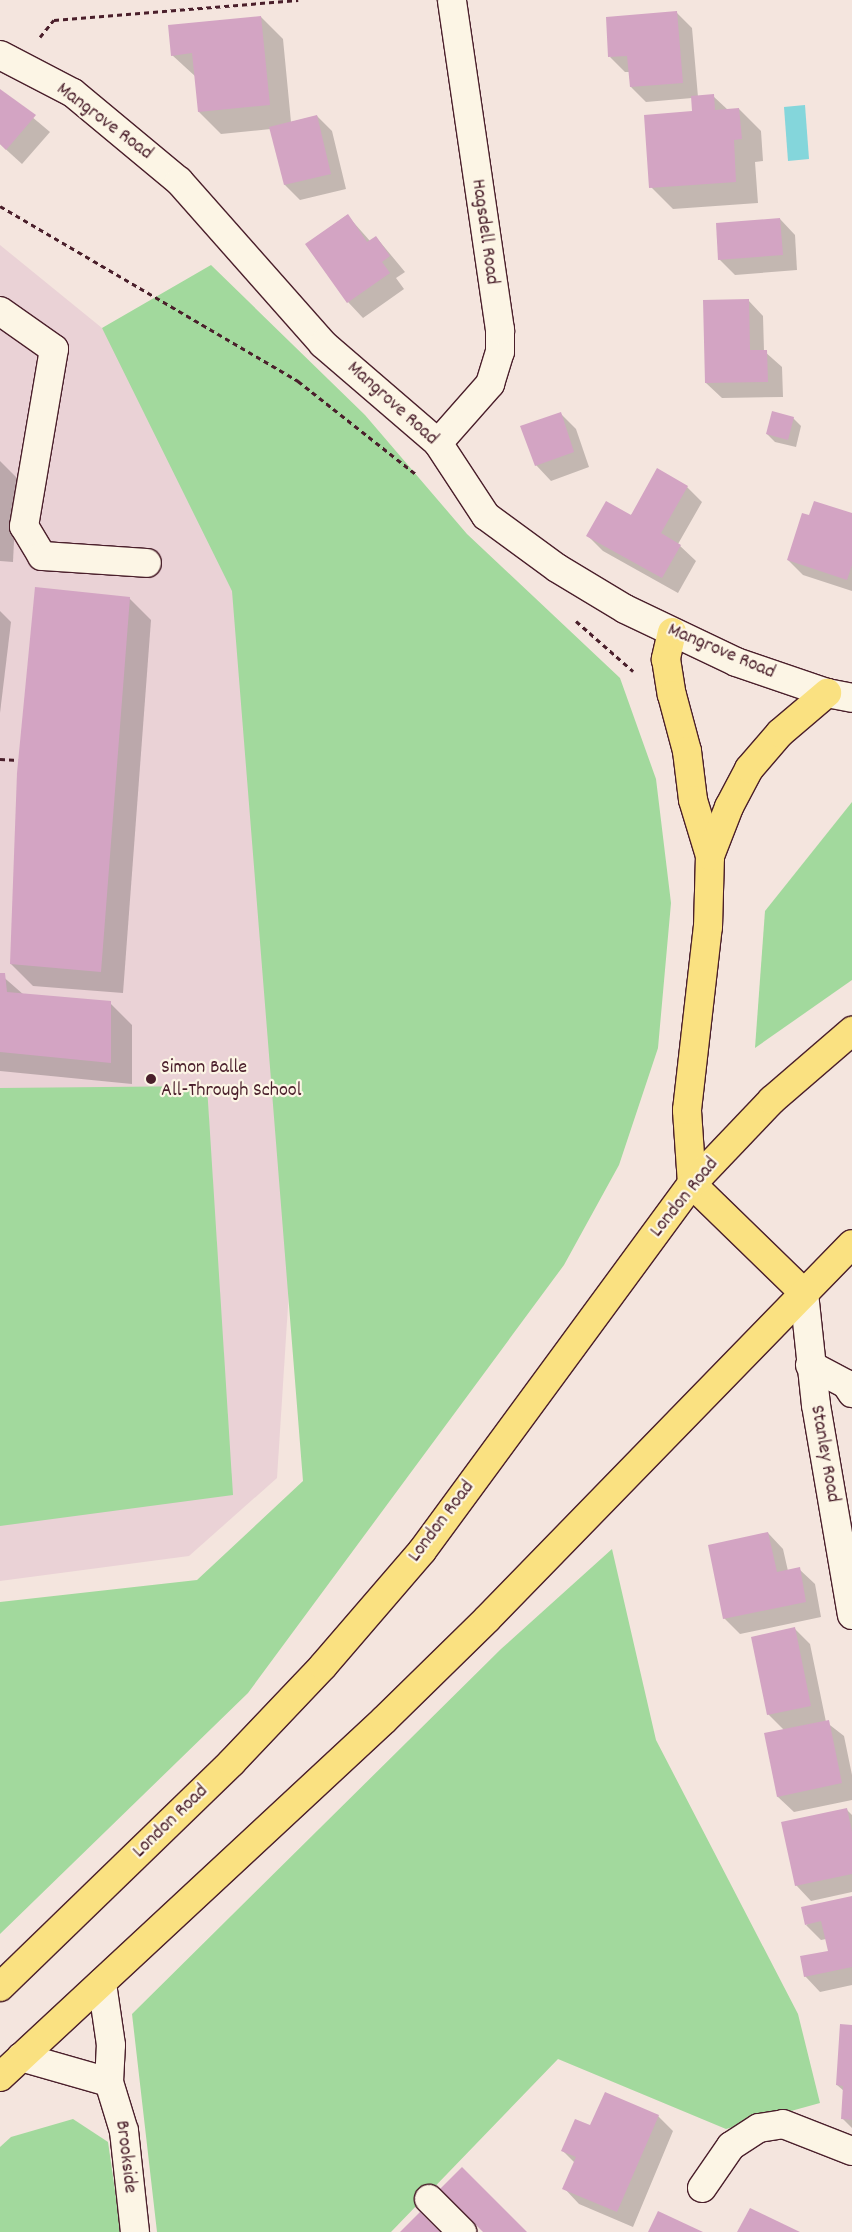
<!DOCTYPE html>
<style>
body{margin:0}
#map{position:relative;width:852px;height:2232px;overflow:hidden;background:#f4e5de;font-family:Dekko,sans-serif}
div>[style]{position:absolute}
.built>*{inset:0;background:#ead2d6}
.green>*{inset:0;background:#a2d99d}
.water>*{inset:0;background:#84d6db}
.shadow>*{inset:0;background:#0003}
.building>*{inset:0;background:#d3a4c3}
.path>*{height:3px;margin-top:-1.5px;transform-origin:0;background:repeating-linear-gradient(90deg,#4a1f2b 0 5px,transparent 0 9px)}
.roads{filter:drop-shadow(1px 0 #4a1f2b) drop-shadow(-1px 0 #4a1f2b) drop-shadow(0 1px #4a1f2b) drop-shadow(0 -1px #4a1f2b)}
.minor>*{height:28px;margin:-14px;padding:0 14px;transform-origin:14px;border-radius:14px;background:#fcf5e5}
.highway>*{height:28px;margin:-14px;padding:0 14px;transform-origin:14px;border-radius:14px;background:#fae181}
.dots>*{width:14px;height:14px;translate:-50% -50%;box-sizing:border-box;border:2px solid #fcf5e5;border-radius:50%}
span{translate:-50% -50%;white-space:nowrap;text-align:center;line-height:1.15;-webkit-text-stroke:4.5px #fcf5e5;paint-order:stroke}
.street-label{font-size:20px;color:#4a1f2b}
.poi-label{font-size:20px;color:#4a1f2b}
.left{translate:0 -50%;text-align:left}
</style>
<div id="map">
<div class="built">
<i style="clip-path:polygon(0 245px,102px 328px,328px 680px,277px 1478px,189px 1556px,0 1581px)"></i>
</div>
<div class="green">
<i style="clip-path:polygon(211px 265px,365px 415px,467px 534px,620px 678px,656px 779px,671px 903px,658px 1048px,619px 1165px,564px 1265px,248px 1693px,0 1934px,0 1602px,197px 1580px,303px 1481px,232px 591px,102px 328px)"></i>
<i style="clip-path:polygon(852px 802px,852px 980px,755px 1048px,765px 911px)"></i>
<i style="clip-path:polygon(207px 1086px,233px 1495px,0 1526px,0 1088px)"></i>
<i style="clip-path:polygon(612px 1549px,656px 1740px,798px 2014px,820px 2103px,726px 2129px,558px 2059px,391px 2232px,157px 2232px,132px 2014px,501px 1649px)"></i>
<i style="clip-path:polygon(73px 2119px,108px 2142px,121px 2232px,0 2232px,0 2147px,11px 2137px)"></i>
</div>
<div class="water">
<i style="clip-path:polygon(805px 105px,809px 159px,788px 161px,784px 107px)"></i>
</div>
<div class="shadow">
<i style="clip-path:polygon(677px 13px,692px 28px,698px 97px,713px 96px,728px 110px,739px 109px,761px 131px,763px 161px,755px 162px,758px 203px,673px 209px,651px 187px,694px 112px,692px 98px,646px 102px,631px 87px,629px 72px,625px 72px,610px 57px)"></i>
<i style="clip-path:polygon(261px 17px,283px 39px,291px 122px,317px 116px,332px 131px,346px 189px,300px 200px,285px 185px,271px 129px,221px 134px,199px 112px,196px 77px,172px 55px)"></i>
<i style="clip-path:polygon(0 90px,50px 132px,22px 164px,0 144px)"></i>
<i style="clip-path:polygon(347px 215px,370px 241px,376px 237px,405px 272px,396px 278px,404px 289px,363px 318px,348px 302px,307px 244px)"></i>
<i style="clip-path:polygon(780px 219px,795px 235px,797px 270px,735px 275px,719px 259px)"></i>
<i style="clip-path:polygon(748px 300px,763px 316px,764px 351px,782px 367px,783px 397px,722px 398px,706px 383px)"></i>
<i style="clip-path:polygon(560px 413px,576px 429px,589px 467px,551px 481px,536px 465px)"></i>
<i style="clip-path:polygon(793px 418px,801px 426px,796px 447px,775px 442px,767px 434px)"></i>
<i style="clip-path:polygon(0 461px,17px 478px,13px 562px,0 561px)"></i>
<i style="clip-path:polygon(687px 487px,702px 502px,678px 544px,696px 561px,678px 593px,603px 551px,588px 536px)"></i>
<i style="clip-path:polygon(852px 515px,852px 591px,803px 575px,788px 560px,810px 517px)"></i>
<i style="clip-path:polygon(129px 598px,151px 620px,123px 993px,33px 986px,11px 964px)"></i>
<i style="clip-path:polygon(0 611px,11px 622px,0 713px)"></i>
<i style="clip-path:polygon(0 974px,24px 995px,110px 1003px,132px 1025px,132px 1084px,0 1071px)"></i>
<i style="clip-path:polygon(768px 1533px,783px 1549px,788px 1571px,799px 1569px,815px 1584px,821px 1617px,740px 1634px,724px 1618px)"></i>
<i style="clip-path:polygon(795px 1629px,810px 1644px,826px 1722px,844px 1736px,852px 1775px,852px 1800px,794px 1812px,778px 1797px,784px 1730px,768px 1714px)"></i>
<i style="clip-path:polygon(847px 1810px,852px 1815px,852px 1892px,811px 1901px,796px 1885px)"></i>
<i style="clip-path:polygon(852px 1898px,852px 1985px,820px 1992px,805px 1976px,829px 1951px,826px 1939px,821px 1940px,806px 1925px)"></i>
<i style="clip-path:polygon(852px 2026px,852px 2128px,842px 2118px,844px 2091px,837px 2085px)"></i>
<i style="clip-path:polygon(658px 2116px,673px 2131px,633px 2227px,579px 2204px,564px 2188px,575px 2163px,563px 2151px,591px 2127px)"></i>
</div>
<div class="building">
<i style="clip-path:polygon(677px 11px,683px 83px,630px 87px,627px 56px,608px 57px,606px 17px)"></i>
<i style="clip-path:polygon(261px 16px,270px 105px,198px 112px,192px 53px,171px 56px,168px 25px)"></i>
<i style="clip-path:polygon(0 89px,36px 115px,6px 150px,0 144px)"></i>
<i style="clip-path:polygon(714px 94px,715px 110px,739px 108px,742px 139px,734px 140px,736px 182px,649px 188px,644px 115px,692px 111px,691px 96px)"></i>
<i style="clip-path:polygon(317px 115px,331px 174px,284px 185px,269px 127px)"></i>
<i style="clip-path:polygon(348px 214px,367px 242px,376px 236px,390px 256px,382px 262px,390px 273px,347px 303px,305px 244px)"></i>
<i style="clip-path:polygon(780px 218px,783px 255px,718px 260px,716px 223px)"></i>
<i style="clip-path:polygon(749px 299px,750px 350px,767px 350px,768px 382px,705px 383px,703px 300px)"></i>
<i style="clip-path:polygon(772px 411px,794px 417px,788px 440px,766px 434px)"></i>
<i style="clip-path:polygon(561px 412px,574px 452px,535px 466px,520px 426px)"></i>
<i style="clip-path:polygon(657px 468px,688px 486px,661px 533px,681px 545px,662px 578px,586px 536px,606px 501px,631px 515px)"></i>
<i style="clip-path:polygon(814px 501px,852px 513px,852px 565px,847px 580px,787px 560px,802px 513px,809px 515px)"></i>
<i style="clip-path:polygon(35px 587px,130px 597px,101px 972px,10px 964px,17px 773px)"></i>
<i style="clip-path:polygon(0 973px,5px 973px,7px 992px,111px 1001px,111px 1063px,0 1052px)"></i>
<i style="clip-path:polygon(768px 1532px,777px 1572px,800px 1567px,806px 1602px,723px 1619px,708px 1545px)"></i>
<i style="clip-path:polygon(795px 1627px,811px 1706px,767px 1715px,751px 1637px)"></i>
<i style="clip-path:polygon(829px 1720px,842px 1783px,777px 1797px,764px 1733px)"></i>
<i style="clip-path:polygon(847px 1808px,852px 1832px,852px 1874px,795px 1886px,781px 1822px)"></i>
<i style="clip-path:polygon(852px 1896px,852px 1967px,804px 1977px,800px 1956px,828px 1951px,821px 1921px,805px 1925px,801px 1907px)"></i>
<i style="clip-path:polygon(840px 2024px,852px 2025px,852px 2120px,841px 2119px,843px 2086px,836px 2085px)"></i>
<i style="clip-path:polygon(605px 2092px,659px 2115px,617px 2212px,562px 2189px,576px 2157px,561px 2151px,575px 2119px,590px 2125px)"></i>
<i style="clip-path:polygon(462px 2167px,527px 2232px,483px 2232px,440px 2189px)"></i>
<i style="clip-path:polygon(750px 2208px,800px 2232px,737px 2232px)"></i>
<i style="clip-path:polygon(658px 2211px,703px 2232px,648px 2232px)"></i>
<i style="clip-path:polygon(420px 2212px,440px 2232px,400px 2232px)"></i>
</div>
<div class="path">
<i style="left:40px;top:37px;width:22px;rotate:-51deg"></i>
<i style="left:54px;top:20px;width:245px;rotate:-4.7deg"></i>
<i style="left:0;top:206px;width:346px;rotate:30.4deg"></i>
<i style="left:298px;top:381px;width:152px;rotate:38.3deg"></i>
<i style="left:576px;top:621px;width:76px;rotate:41.3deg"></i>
<i style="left:0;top:759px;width:18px;rotate:3deg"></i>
</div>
<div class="roads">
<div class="minor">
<i style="left:0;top:55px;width:82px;rotate:27.5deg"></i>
<i style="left:73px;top:93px;width:138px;rotate:39.7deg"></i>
<i style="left:179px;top:181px;width:217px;rotate:48.5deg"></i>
<i style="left:323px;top:344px;width:152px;rotate:40.7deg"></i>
<i style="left:438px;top:443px;width:87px;rotate:56.7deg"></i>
<i style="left:486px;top:516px;width:88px;rotate:36.2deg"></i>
<i style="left:557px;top:568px;width:79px;rotate:31.1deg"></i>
<i style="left:625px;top:609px;width:123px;rotate:25.5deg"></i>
<i style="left:736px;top:662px;width:96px;rotate:18.8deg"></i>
<i style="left:827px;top:693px;width:25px;rotate:11deg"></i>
<i style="left:0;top:311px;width:66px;rotate:35.1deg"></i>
<i style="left:54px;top:349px;width:180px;rotate:99.6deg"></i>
<i style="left:24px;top:526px;width:35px;rotate:59deg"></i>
<i style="left:42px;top:556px;width:105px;rotate:3.8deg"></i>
<i style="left:438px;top:443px;width:79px;rotate:-48.6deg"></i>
<i style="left:490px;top:384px;width:34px;rotate:-73deg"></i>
<i style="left:500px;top:352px;width:22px;rotate:-90deg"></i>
<i style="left:500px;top:330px;width:333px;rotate:-98.3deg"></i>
<i style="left:804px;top:1293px;width:113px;rotate:83.9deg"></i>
<i style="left:816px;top:1405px;width:213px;rotate:80.3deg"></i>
<i style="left:810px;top:1365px;width:41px;rotate:27.8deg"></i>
<i style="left:846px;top:1384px;width:11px;rotate:56deg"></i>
<i style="left:21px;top:2057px;width:91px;rotate:15.9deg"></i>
<i style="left:109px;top:2082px;width:37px;rotate:-87deg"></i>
<i style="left:111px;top:2045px;width:63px;rotate:-98.3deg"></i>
<i style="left:109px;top:2082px;width:51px;rotate:73deg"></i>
<i style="left:124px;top:2131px;width:102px;rotate:83.8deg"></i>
<i style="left:702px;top:2188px;width:51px;rotate:-55.4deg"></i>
<i style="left:731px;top:2146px;width:33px;rotate:-33deg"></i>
<i style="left:759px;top:2128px;width:24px;rotate:-9deg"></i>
<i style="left:783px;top:2124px;width:74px;rotate:21.4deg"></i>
<i style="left:429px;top:2199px;width:47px;rotate:45deg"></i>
</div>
<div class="highway">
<i style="left:672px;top:632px;width:28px;rotate:103deg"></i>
<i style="left:666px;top:659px;width:36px;rotate:81deg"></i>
<i style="left:672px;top:695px;width:58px;rotate:75deg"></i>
<i style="left:687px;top:751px;width:49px;rotate:83deg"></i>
<i style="left:693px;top:800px;width:59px;rotate:73.1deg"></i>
<i style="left:804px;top:1293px;width:156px;rotate:-135.8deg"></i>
<i style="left:692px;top:1184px;width:74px;rotate:-93.9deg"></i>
<i style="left:687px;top:1110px;width:184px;rotate:-83.5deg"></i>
<i style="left:708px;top:927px;width:71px;rotate:-88.4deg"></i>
<i style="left:710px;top:856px;width:53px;rotate:-68.8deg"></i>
<i style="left:729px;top:807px;width:43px;rotate:-62.2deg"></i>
<i style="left:749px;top:769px;width:48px;rotate:-49.3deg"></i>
<i style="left:780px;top:733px;width:62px;rotate:-40.4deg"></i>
<i style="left:0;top:1987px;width:322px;rotate:-44.1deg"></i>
<i style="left:231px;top:1763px;width:134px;rotate:-46.5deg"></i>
<i style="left:323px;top:1666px;width:152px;rotate:-49.3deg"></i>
<i style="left:422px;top:1551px;width:456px;rotate:-53.7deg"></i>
<i style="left:692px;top:1184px;width:116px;rotate:-46.4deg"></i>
<i style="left:772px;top:1100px;width:106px;rotate:-40.8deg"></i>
<i style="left:0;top:2077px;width:524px;rotate:-42.91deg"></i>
<i style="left:384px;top:1720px;width:144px;rotate:-44.4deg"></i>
<i style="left:487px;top:1619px;width:523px;rotate:-45.77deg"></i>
</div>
</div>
<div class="dots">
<i style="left:151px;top:1079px;background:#4a1f2b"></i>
</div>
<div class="street-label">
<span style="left:104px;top:122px;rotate:37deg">Mangrove Road</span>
<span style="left:484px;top:232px;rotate:82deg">Hagsdell Road</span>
<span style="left:392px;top:404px;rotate:42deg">Mangrove Road</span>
<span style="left:721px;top:652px;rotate:23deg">Mangrove Road</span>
<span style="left:685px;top:1198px;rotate:-51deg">London Road</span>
<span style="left:824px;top:1454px;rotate:80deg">Stanley Road</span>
<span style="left:442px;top:1522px;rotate:-53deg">London Road</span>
<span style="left:171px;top:1822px;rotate:-44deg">London Road</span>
<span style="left:125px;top:2157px;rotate:83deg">Brookside</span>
</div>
<div class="poi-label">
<span class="left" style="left:161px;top:1080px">Simon Balle<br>All-Through School</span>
</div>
</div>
